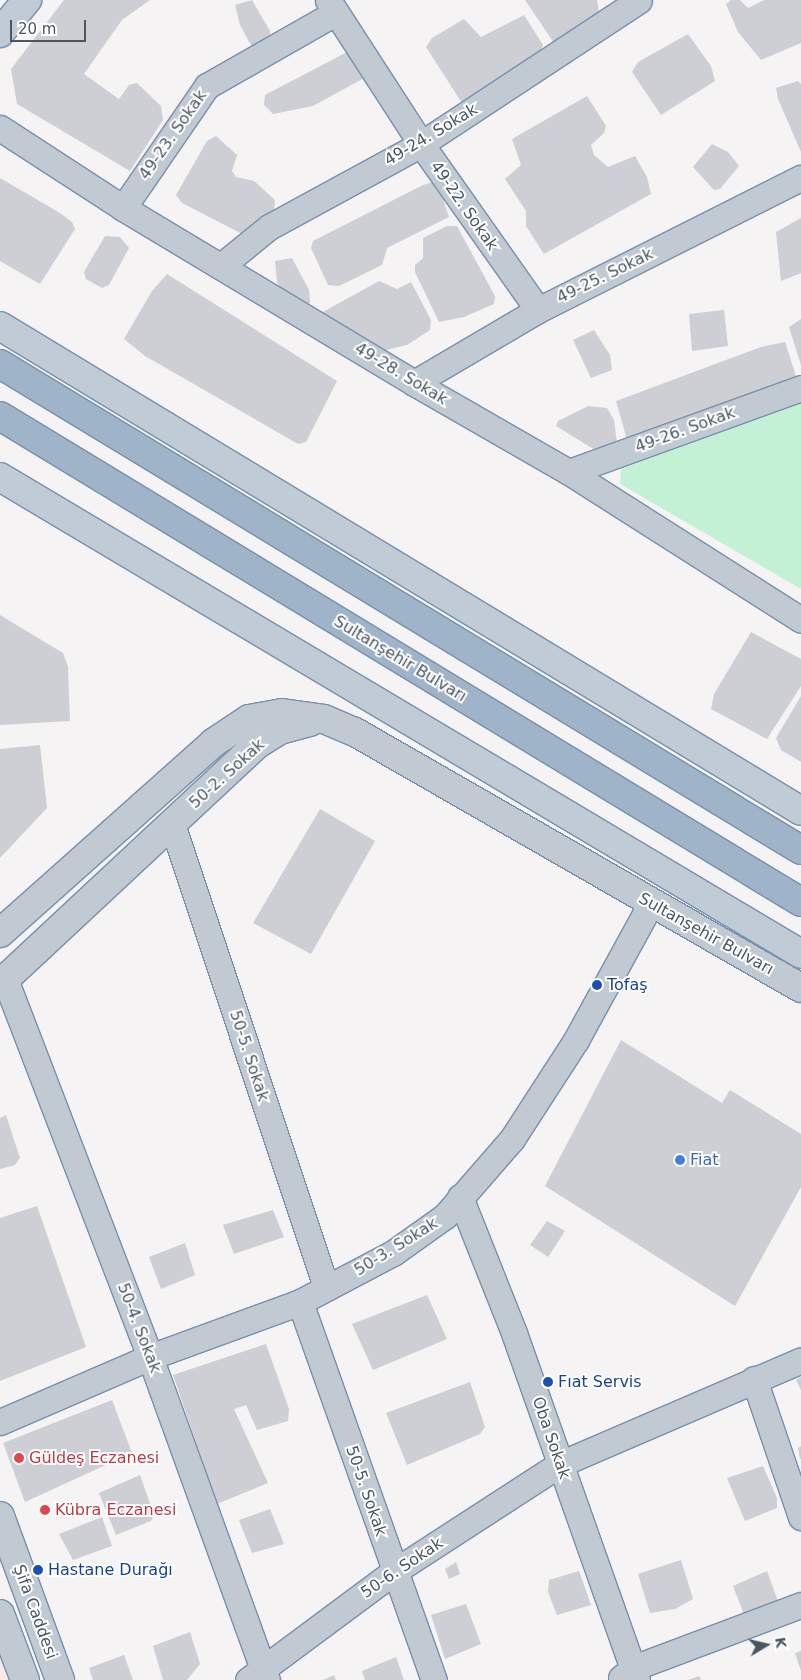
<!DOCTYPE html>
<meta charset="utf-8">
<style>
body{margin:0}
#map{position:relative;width:801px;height:1680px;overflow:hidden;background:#f5f3f3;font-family:"DejaVu Sans",sans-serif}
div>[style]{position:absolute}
.medical>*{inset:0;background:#fce8e6}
.green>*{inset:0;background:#c3f1d5}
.building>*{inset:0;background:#cdcfd5}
.roads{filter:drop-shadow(1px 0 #7690ad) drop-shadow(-1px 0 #7690ad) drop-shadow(0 1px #7690ad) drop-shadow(0 -1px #7690ad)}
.minor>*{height:25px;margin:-12.5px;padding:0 12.5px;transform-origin:12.5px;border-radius:12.5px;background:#c1cad2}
.tertiary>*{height:28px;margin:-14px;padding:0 14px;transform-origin:14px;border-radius:14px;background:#c1cad2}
.secondary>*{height:28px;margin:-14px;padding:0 14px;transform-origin:14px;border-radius:14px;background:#c1cbd6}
.trunk>*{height:28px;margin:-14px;padding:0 14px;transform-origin:14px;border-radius:14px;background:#9fb4c9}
.dots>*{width:14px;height:14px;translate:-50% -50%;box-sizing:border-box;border:2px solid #fff;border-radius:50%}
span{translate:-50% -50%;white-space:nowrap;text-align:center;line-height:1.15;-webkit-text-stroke:4px #fff;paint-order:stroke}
.street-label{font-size:16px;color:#4a5661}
.transit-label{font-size:16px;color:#164399}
.left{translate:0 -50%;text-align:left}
.shop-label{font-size:16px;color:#366cbe}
.health-label{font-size:16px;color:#be3a42}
.north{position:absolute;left:741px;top:1620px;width:50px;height:50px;-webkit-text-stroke:4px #fff;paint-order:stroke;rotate:81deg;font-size:14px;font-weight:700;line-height:20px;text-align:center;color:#4a5661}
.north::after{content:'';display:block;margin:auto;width:18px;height:22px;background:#4a5661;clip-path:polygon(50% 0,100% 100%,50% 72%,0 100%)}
.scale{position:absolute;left:10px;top:20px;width:76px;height:22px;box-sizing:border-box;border:2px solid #4a5661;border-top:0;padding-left:6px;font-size:15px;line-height:18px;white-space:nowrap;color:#4a5661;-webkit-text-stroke:4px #fff;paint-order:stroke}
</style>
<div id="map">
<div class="medical">
<i style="clip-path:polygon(0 1655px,10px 1680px,0 1680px)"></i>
</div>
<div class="green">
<i style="clip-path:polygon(801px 403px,801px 589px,620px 484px,621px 469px)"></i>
</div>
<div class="building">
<i style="clip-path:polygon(64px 0,150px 0,122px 20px,84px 74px,119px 99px,129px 85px,137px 83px,161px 106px,163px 120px,130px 171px,17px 104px,11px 69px)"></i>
<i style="clip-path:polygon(252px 0,270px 31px,271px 45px,253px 49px,240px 25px,235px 5px)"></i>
<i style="clip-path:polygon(525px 0,597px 0,599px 13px,554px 43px)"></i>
<i style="clip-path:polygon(731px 0,740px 0,748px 8px,764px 0,801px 0,801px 43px,761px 60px,738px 32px,726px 4px)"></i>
<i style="clip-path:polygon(524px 15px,543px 45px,539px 54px,462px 103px,426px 47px,432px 38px,464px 19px,481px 37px)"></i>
<i style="clip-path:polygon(688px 34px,711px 66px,715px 81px,661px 115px,632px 72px,638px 62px)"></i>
<i style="clip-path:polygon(349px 51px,366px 77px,313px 106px,273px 114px,264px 105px,265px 95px)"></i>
<i style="clip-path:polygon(798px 81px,801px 84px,801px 152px,778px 99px,776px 88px)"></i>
<i style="clip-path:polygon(587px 96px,606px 126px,604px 133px,591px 145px,594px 155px,608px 167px,635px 156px,647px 177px,651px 194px,544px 254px,526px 226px,526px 211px,505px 179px,521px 165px,512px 139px)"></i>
<i style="clip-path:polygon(216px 136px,237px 155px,232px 171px,236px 177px,254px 181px,275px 200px,274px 213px,248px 237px,182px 203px,176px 195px,207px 141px)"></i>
<i style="clip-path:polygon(712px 144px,728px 152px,739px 166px,720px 189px,714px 190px,693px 167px)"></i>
<i style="clip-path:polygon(0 178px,60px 213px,72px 222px,75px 229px,40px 284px,0 261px)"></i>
<i style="clip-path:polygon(437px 181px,449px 217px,387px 248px,382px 265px,339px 286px,328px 285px,311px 248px,313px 241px,423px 185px)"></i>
<i style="clip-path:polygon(801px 218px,801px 273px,781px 281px,776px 232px)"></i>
<i style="clip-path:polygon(447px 226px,457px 226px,495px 296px,494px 304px,464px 317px,439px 322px,415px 272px,415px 265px,423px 258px,423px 238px)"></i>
<i style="clip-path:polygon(105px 236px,120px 237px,129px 248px,109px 285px,102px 288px,86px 279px,84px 272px)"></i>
<i style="clip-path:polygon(292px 258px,309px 290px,310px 303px,291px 306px,277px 282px,275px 261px)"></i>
<i style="clip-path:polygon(167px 274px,337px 381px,306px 442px,298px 444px,145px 356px,124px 339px,152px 291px)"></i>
<i style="clip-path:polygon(379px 281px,397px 289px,411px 282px,431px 320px,430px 330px,407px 345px,386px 350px,321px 313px)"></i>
<i style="clip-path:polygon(724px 310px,728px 346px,692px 351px,689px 314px)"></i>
<i style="clip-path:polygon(801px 319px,801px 365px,789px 327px)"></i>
<i style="clip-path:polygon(594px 330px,610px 355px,612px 370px,591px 378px,573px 340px)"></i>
<i style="clip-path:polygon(785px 342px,797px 379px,627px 440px,616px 401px,761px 347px)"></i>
<i style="clip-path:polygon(588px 406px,607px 408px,614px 420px,617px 444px,600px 453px,556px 426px,558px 421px)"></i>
<i style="clip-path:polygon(0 615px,63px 653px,68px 667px,70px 721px,0 725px)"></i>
<i style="clip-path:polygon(751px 632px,801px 659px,801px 686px,767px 739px,711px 709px,714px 694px)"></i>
<i style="clip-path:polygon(801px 696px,801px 762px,781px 750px,776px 738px)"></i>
<i style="clip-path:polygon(40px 745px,47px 808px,0 858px,0 749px)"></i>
<i style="clip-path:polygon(320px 809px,375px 841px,311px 954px,253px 923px)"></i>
<i style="clip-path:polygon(621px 1040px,722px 1103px,730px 1090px,801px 1134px,801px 1187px,735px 1306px,545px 1186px)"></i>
<i style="clip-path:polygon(6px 1115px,20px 1158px,15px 1165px,0 1169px,0 1118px)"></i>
<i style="clip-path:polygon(37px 1206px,86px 1347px,0 1381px,0 1218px)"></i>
<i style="clip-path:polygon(273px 1210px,284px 1237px,234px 1254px,223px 1225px)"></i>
<i style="clip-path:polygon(547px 1221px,565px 1231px,548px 1257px,530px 1245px)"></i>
<i style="clip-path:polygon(185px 1243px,195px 1275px,161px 1289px,149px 1257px)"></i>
<i style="clip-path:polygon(427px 1295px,447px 1339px,373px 1370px,352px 1324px)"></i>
<i style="clip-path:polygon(266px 1344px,289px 1409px,288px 1421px,257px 1430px,246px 1405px,234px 1409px,268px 1483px,217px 1504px,173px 1375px)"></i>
<i style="clip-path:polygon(801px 1377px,801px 1390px,796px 1380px)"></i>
<i style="clip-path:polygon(470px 1382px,485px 1427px,480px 1434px,407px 1465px,386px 1413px)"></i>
<i style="clip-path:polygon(112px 1400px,132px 1453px,25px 1502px,3px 1443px)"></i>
<i style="clip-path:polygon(801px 1446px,801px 1459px,800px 1459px,798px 1448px)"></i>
<i style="clip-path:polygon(763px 1466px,777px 1498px,777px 1508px,745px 1521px,727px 1478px)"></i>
<i style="clip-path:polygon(140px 1475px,154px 1515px,151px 1521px,116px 1535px,99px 1493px)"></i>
<i style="clip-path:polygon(270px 1509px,284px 1544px,252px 1553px,239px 1520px)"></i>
<i style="clip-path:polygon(102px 1517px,112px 1546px,73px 1560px,59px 1534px)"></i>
<i style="clip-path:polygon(681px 1560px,693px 1599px,675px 1609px,650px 1613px,638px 1574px)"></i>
<i style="clip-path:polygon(456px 1562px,460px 1574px,449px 1579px,445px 1569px)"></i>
<i style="clip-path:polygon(579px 1571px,591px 1605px,557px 1615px,548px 1592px,549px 1580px)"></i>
<i style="clip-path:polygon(767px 1571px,778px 1601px,745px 1617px,733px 1586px)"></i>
<i style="clip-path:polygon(466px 1604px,481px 1644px,445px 1659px,431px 1615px)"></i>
<i style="clip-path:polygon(190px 1632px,200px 1664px,187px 1680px,163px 1680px,153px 1646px)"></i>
<i style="clip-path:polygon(801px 1651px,801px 1671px,795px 1653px)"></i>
<i style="clip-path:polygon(124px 1655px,133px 1680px,93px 1680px,89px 1668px)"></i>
<i style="clip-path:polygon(396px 1657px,404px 1680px,365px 1680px,362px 1671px)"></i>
<i style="clip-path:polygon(334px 1675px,336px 1680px,323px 1680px)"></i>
<i style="clip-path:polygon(699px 1676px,701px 1680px,688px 1680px)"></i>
</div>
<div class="roads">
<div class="minor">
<i style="left:328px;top:0;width:171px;rotate:57.1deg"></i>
<i style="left:421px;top:144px;width:203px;rotate:54.8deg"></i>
<i style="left:0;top:128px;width:147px;rotate:33deg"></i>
<i style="left:123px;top:208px;width:340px;rotate:31deg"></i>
<i style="left:414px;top:383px;width:179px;rotate:29.9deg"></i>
<i style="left:569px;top:472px;width:275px;rotate:32.5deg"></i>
<i style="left:123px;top:208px;width:148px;rotate:-55.5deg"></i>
<i style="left:207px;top:86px;width:147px;rotate:-29.7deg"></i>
<i style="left:221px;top:266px;width:62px;rotate:-39.1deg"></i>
<i style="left:269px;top:227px;width:173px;rotate:-28.6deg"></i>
<i style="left:421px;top:144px;width:261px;rotate:-33.4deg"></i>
<i style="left:414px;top:383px;width:144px;rotate:-30.5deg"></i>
<i style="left:538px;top:310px;width:294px;rotate:-26.7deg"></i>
<i style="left:569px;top:472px;width:247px;rotate:-19.9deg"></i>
<i style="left:172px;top:824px;width:489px;rotate:71.6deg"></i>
<i style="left:5px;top:979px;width:405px;rotate:69deg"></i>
<i style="left:150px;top:1357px;width:344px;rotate:70.1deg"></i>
<i style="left:460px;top:1197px;width:146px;rotate:68.3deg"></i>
<i style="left:514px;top:1333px;width:368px;rotate:70.5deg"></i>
<i style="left:300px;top:1302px;width:401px;rotate:70.5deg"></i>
<i style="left:754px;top:1379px;width:146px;rotate:71.2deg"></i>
<i style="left:0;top:1422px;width:163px;rotate:-23.4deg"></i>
<i style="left:150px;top:1357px;width:160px;rotate:-20.1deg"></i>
<i style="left:300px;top:1302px;width:105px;rotate:-27.8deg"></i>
<i style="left:393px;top:1253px;width:64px;rotate:-35.4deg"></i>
<i style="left:445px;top:1216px;width:102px;rotate:-49deg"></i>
<i style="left:512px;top:1139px;width:118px;rotate:-57.1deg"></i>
<i style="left:576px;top:1040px;width:156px;rotate:-61.3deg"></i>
<i style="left:621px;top:1678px;width:16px;rotate:-40deg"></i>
<i style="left:633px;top:1668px;width:179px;rotate:-20.6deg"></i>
<i style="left:248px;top:1680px;width:183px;rotate:-36.6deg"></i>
<i style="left:395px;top:1571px;width:197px;rotate:-33deg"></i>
<i style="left:560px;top:1464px;width:262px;rotate:-23.3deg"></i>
</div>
<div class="tertiary">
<i style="left:0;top:933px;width:285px;rotate:-41.7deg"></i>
<i style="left:213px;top:743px;width:43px;rotate:-33.7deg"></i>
<i style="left:249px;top:719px;width:34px;rotate:-10deg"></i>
<i style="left:282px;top:713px;width:42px;rotate:8.1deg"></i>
<i style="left:324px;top:719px;width:34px;rotate:23deg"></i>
<i style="left:355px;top:732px;width:514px;rotate:29.86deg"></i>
<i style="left:0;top:984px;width:350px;rotate:-43deg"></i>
<i style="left:256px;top:745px;width:28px;rotate:-32deg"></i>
<i style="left:280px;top:730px;width:31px;rotate:-15deg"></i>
<i style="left:0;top:1516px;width:175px;rotate:69.9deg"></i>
<i style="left:0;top:1614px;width:71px;rotate:69.3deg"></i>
</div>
<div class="secondary">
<i style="left:0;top:33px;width:43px;rotate:-50.7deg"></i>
<i style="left:0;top:326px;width:936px;rotate:31.19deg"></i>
<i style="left:0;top:477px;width:932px;rotate:30.77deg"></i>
</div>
<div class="trunk">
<i style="left:0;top:364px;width:937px;rotate:31.25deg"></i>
<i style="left:0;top:416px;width:937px;rotate:31.25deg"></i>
</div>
</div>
<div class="dots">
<i style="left:597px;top:985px;background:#1a4fb4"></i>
<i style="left:680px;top:1160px;background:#3f7fe0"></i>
<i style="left:548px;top:1382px;background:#1a4fb4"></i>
<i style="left:19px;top:1458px;background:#e0444e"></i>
<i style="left:45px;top:1510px;background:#e0444e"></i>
<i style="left:38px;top:1570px;background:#1a4fb4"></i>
</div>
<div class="street-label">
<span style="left:173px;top:135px;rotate:-55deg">49-23. Sokak</span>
<span style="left:431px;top:135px;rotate:-31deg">49-24. Sokak</span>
<span style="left:464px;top:206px;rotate:55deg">49-22. Sokak</span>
<span style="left:605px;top:276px;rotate:-26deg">49-25. Sokak</span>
<span style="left:401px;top:374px;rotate:31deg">49-28. Sokak</span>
<span style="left:685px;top:430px;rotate:-20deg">49-26. Sokak</span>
<span style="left:400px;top:659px;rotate:31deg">Sultanşehir Bulvarı</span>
<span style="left:227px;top:774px;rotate:-42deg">50-2. Sokak</span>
<span style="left:706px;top:934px;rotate:29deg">Sultanşehir Bulvarı</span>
<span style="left:249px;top:1056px;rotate:72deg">50-5. Sokak</span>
<span style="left:396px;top:1247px;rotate:-32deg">50-3. Sokak</span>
<span style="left:139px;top:1328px;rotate:69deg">50-4. Sokak</span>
<span style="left:551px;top:1438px;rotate:71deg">Oba Sokak</span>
<span style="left:366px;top:1491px;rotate:71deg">50-5. Sokak</span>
<span style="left:402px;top:1568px;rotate:-34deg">50-6. Sokak</span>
<span style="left:35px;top:1612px;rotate:70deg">Şifa Caddesi</span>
</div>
<div class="transit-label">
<span class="left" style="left:607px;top:985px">Tofaş</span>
<span class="left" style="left:558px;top:1382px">Fıat Servis</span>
<span class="left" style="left:48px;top:1570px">Hastane Durağı</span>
</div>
<div class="shop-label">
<span class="left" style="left:690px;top:1160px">Fiat</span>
</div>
<div class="health-label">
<span class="left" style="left:29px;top:1458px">Güldeş Eczanesi</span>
<span class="left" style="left:55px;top:1510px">Kübra Eczanesi</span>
</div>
<div class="north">K</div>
<div class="scale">20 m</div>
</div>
